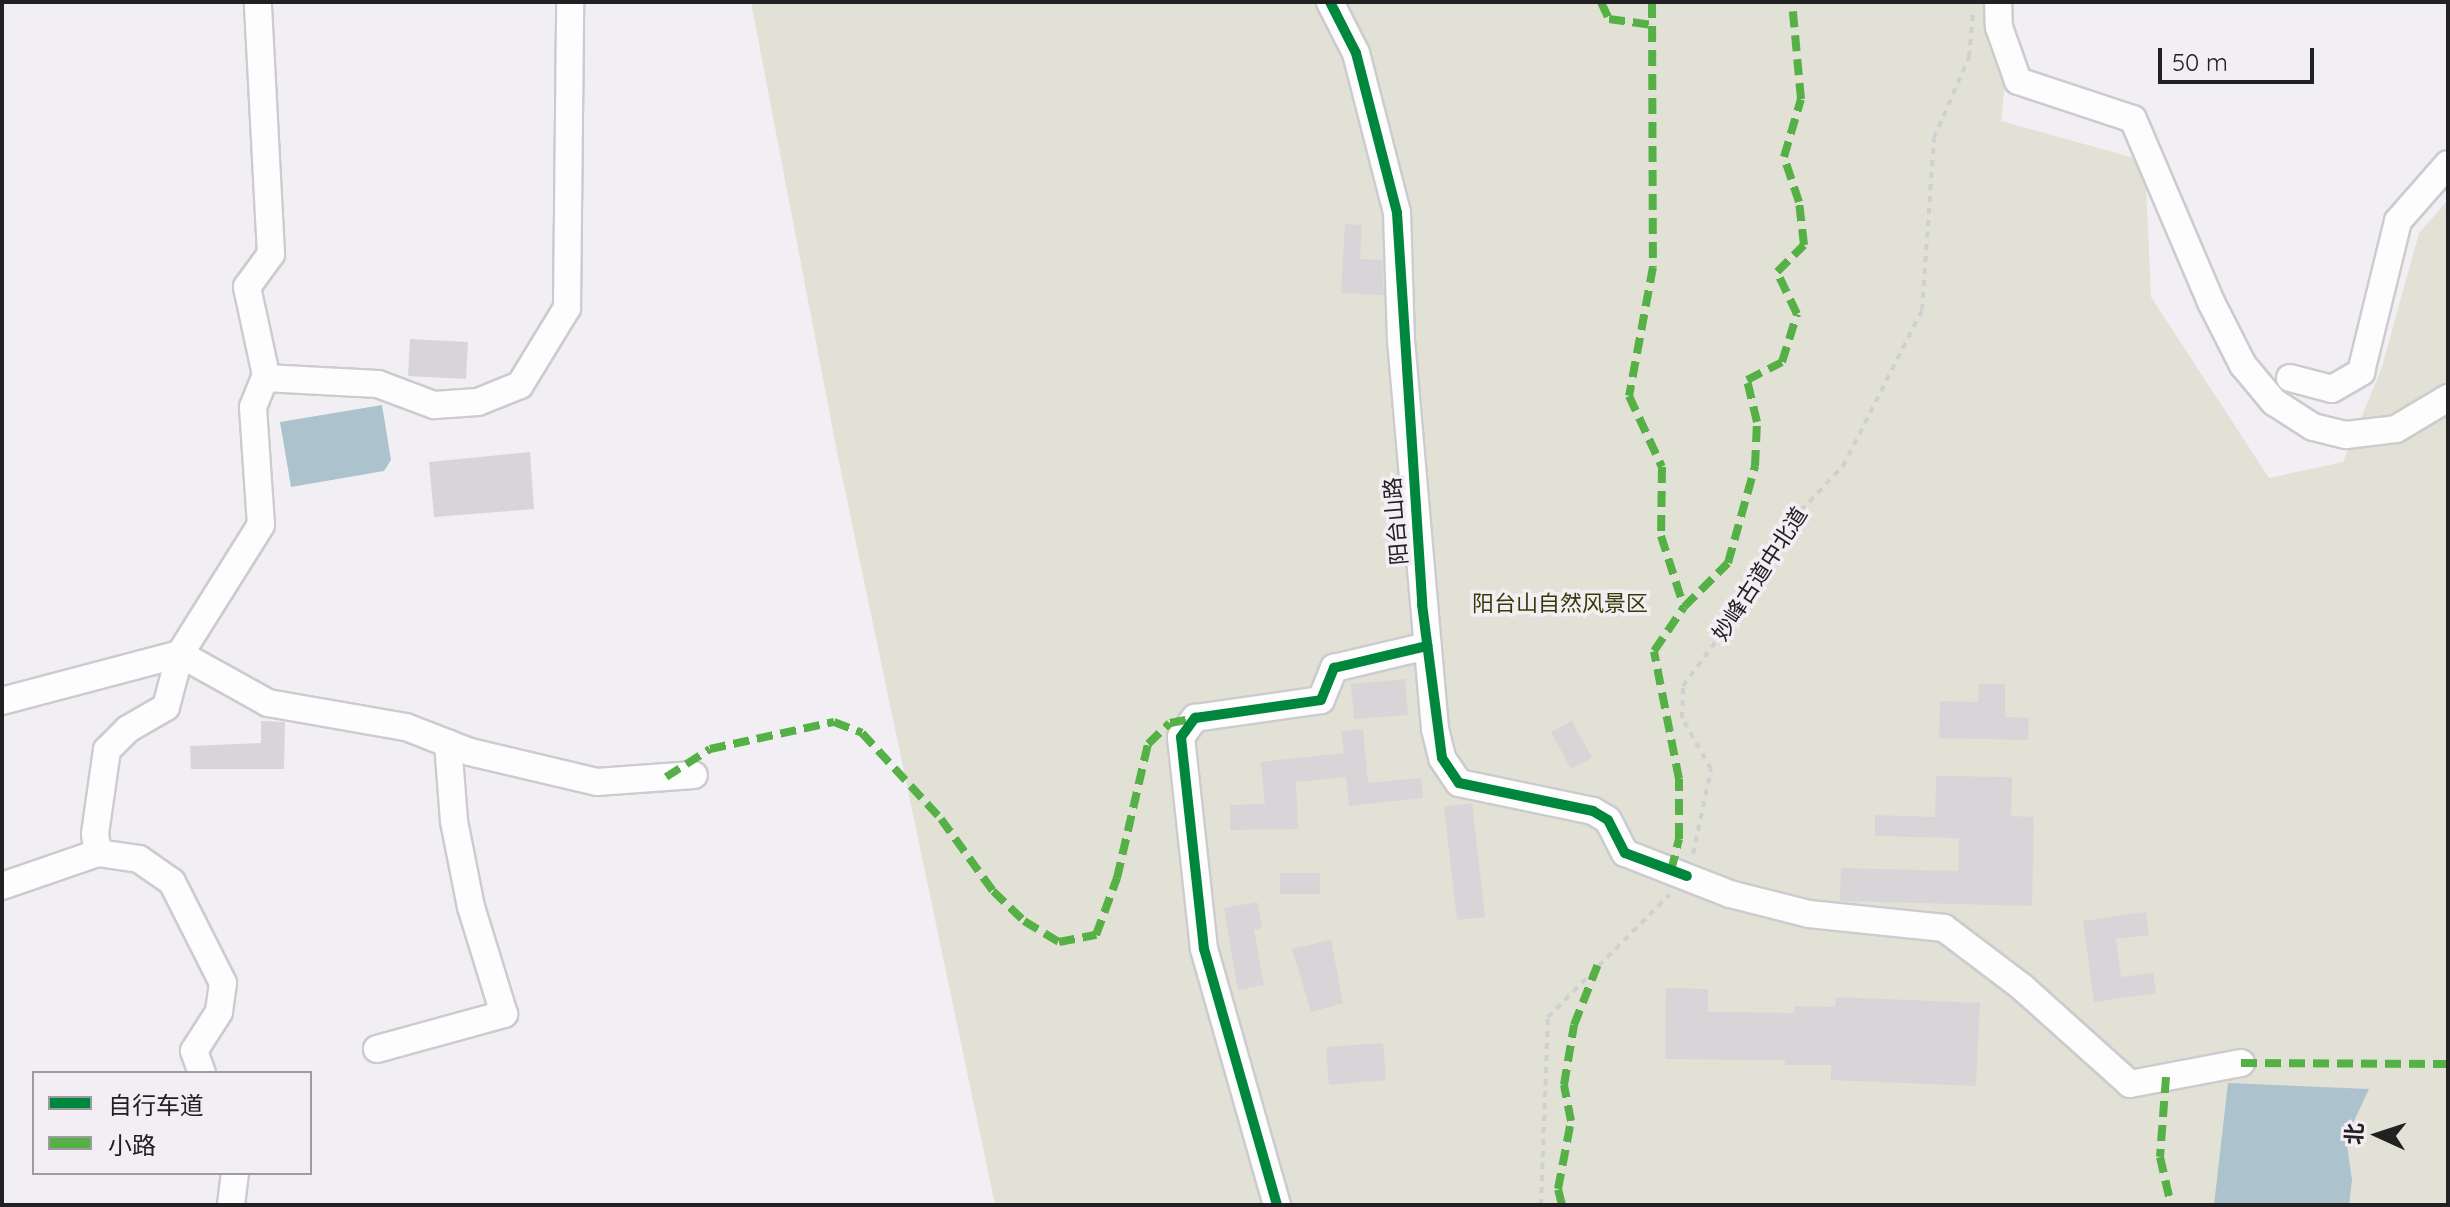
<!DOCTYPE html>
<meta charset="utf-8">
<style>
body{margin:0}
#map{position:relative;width:2450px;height:1207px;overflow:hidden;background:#f1eff3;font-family:Quicksand,"Noto Sans SC",sans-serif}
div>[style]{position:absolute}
.green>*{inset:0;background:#e1e1d6}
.water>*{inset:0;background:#acc2cc}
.building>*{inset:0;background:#d7d5d8}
.path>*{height:4px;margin-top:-2px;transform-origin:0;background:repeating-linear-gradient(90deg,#d0d0d0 0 6px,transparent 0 12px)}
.roads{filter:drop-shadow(2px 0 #cdcbce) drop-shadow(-2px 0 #cdcbce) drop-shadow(0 2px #cdcbce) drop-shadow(0 -2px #cdcbce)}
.minor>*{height:26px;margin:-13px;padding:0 13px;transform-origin:13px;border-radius:13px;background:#fdfdfd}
.quiet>*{height:8px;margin-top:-4px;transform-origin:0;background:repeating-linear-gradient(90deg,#55b145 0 16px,transparent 0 24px)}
.cycleway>*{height:10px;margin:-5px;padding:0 5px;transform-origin:5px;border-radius:5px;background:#00873e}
span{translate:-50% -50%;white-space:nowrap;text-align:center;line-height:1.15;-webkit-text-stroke:7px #f2eef4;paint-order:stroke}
.street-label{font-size:22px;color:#212022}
.park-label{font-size:22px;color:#383a05}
.frame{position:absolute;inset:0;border:4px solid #212022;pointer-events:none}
.legend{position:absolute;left:32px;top:1071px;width:280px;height:104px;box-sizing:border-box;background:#f2eef4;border:2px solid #9e9ca0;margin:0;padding:10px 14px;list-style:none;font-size:24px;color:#212022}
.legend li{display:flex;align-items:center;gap:16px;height:40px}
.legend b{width:40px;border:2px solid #9e9ca0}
.north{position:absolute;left:2338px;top:1095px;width:80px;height:80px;-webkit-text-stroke:6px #f2eef4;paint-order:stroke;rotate:273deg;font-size:22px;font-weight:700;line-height:32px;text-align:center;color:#212022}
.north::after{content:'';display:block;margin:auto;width:28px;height:36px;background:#212022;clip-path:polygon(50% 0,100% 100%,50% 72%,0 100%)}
.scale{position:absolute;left:2158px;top:48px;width:156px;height:36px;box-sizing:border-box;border:4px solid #212022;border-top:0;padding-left:10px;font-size:24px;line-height:28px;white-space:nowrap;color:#212022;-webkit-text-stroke:6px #f2eef4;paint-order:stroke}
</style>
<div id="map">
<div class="green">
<i style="clip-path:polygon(751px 2px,2014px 2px,2001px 121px,2145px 161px,2151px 297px,2269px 478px,2343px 462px,2382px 367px,2419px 233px,2448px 200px,2448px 1205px,995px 1205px,838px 457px)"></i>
</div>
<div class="water">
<i style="clip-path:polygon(382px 405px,391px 460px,384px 471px,291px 487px,280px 422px)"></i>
<i style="clip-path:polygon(2228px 1083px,2369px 1089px,2346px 1138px,2352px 1180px,2349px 1205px,2214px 1205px)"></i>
</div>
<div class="building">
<i style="clip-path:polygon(1345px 224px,1362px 225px,1360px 259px,1382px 260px,1384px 295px,1341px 293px)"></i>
<i style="clip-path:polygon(410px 339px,468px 342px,466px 379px,408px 376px)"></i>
<i style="clip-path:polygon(530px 452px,534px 509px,434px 517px,429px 462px)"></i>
<i style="clip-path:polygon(1405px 679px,1408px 715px,1354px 719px,1351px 684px)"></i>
<i style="clip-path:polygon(1979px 684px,2005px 684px,2005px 717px,2029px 718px,2028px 740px,1939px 738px,1940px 701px,1978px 702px)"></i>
<i style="clip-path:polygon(261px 721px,285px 722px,284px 769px,191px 769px,190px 746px,261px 743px)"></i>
<i style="clip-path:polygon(1572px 721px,1592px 758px,1571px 769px,1551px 732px)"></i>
<i style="clip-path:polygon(1363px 729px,1368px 783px,1421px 778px,1423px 798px,1349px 806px,1346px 777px,1296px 782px,1298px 829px,1230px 830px,1230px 805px,1265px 804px,1261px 762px,1344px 753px,1341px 731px)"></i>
<i style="clip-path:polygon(1936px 776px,2012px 777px,2011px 816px,2034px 817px,2032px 906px,1840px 901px,1841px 868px,1958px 871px,1959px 838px,1875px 836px,1875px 815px,1935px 817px)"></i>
<i style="clip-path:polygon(1472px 803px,1485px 917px,1457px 920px,1444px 807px)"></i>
<i style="clip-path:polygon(1280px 873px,1320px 873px,1320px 894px,1280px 894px)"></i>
<i style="clip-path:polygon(1257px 902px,1262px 928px,1254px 930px,1264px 985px,1238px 990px,1224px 908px)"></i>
<i style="clip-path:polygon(2146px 912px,2149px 935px,2116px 939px,2121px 977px,2153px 973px,2156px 993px,2094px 1002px,2083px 921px)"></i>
<i style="clip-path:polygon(1331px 940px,1343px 1003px,1311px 1012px,1292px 949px)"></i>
<i style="clip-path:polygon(1666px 988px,1708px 989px,1708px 1012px,1794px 1013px,1794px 1006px,1835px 1007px,1836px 997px,1980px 1003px,1976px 1086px,1831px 1080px,1831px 1065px,1785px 1065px,1785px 1060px,1665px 1059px)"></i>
<i style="clip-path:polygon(1383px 1043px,1386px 1080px,1329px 1085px,1326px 1047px)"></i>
</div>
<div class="path">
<i style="left:1693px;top:854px;width:87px;rotate:-78deg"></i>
<i style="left:1711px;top:769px;width:59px;rotate:-119.6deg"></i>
<i style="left:1682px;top:718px;width:32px;rotate:-88deg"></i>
<i style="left:1683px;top:686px;width:104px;rotate:-53.6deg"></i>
<i style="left:1745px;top:602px;width:96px;rotate:-60deg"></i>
<i style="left:1793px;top:519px;width:73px;rotate:-46.7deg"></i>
<i style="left:1843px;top:466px;width:175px;rotate:-63.1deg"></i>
<i style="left:1922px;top:310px;width:172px;rotate:-86deg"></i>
<i style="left:1934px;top:138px;width:88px;rotate:-66.6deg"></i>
<i style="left:1969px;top:57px;width:45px;rotate:-84.9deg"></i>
<i style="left:1541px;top:1205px;width:188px;rotate:-87.9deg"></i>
<i style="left:1548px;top:1017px;width:172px;rotate:-45.2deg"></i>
</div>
<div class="roads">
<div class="minor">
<i style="left:1330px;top:2px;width:57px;rotate:63deg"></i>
<i style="left:1356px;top:53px;width:165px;rotate:75.6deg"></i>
<i style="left:1397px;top:213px;width:127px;rotate:88.2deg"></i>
<i style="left:1401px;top:340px;width:390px;rotate:85deg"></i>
<i style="left:1435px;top:729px;width:30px;rotate:76deg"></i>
<i style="left:1442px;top:758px;width:30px;rotate:56deg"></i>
<i style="left:1459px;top:783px;width:137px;rotate:11.8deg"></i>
<i style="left:1593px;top:811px;width:17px;rotate:31deg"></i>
<i style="left:1608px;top:820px;width:37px;rotate:63deg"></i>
<i style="left:1625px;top:853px;width:113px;rotate:21.3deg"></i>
<i style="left:1730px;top:894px;width:81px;rotate:14.2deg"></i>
<i style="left:1809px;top:914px;width:136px;rotate:5.9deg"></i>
<i style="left:1944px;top:928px;width:98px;rotate:37.1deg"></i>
<i style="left:2022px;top:987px;width:145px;rotate:41.9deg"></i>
<i style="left:2130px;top:1084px;width:113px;rotate:-10.7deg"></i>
<i style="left:1998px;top:2px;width:25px;rotate:88deg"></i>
<i style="left:1999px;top:27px;width:57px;rotate:70.6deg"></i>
<i style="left:2018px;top:81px;width:121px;rotate:18.3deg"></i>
<i style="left:2133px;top:119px;width:199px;rotate:66.9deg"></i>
<i style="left:2211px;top:302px;width:71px;rotate:63.1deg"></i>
<i style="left:2243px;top:365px;width:48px;rotate:50deg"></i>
<i style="left:2274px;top:402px;width:46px;rotate:32.7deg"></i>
<i style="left:2313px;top:427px;width:34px;rotate:14deg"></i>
<i style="left:2346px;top:435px;width:50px;rotate:-6.8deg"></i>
<i style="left:2396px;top:429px;width:61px;rotate:-30.8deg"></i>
<i style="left:265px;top:378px;width:113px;rotate:3deg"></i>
<i style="left:378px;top:384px;width:60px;rotate:20.6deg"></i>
<i style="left:434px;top:405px;width:44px;rotate:-3.9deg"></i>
<i style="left:478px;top:402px;width:45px;rotate:-22deg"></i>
<i style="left:520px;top:385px;width:90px;rotate:-58.6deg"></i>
<i style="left:567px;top:308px;width:306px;rotate:-89.4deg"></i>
<i style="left:2290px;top:378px;width:43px;rotate:14.7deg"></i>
<i style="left:2332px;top:389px;width:34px;rotate:-30deg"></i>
<i style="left:2361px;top:372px;width:155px;rotate:-76.2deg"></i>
<i style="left:2398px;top:221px;width:76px;rotate:-48.7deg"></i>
<i style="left:2px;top:701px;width:184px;rotate:-14.8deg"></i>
<i style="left:180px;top:654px;width:152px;rotate:-57.9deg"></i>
<i style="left:261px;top:525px;width:118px;rotate:-93.9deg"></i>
<i style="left:253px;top:407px;width:35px;rotate:-68deg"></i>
<i style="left:266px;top:375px;width:90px;rotate:-102.2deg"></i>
<i style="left:247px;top:287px;width:41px;rotate:-54deg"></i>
<i style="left:271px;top:254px;width:252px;rotate:-93deg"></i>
<i style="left:98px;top:853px;width:19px;rotate:-99deg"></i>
<i style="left:95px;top:834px;width:85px;rotate:-81.9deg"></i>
<i style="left:107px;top:750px;width:30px;rotate:-45deg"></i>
<i style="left:128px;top:729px;width:44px;rotate:-30.1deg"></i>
<i style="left:166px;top:707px;width:55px;rotate:-75.2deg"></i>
<i style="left:180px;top:654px;width:101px;rotate:29.1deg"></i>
<i style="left:268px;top:703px;width:140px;rotate:9.9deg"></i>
<i style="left:406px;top:727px;width:69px;rotate:21.3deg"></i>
<i style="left:470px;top:752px;width:130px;rotate:13.3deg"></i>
<i style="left:597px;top:782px;width:97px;rotate:-4.1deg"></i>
<i style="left:2px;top:886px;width:102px;rotate:-19deg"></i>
<i style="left:98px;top:853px;width:41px;rotate:8.3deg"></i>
<i style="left:139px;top:859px;width:40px;rotate:34.9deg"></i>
<i style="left:172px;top:882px;width:113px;rotate:63.2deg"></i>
<i style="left:223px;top:983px;width:29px;rotate:98deg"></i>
<i style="left:219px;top:1012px;width:46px;rotate:122.7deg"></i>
<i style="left:194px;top:1051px;width:23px;rotate:70deg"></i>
<i style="left:377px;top:1049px;width:132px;rotate:-15.4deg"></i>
<i style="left:504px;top:1014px;width:112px;rotate:-107.1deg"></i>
<i style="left:471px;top:907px;width:88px;rotate:-101.2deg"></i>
<i style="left:454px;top:821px;width:78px;rotate:-94.4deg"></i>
<i style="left:231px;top:1205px;width:32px;rotate:-83deg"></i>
<i style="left:1277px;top:1205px;width:266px;rotate:-105.9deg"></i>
<i style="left:1204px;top:949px;width:213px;rotate:-96.2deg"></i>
<i style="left:1181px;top:737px;width:24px;rotate:-54deg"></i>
<i style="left:1195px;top:718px;width:127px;rotate:-8.1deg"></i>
<i style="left:1321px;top:700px;width:35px;rotate:-68deg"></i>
<i style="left:1334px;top:668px;width:96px;rotate:-13.3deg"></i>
</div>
</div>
<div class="quiet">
<i style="left:1601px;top:2px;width:19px;rotate:65deg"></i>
<i style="left:1609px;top:19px;width:44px;rotate:7.8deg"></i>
<i style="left:1652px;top:2px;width:265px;rotate:89.8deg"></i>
<i style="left:1653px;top:267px;width:131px;rotate:100.5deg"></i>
<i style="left:1629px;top:396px;width:78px;rotate:65.1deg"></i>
<i style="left:1662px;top:467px;width:69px;rotate:90.8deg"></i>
<i style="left:1661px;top:536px;width:75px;rotate:72.1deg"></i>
<i style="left:666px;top:777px;width:52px;rotate:-32.5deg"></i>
<i style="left:710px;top:749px;width:127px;rotate:-12.3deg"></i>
<i style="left:834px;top:722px;width:30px;rotate:21deg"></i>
<i style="left:862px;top:733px;width:117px;rotate:47.4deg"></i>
<i style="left:941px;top:819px;width:89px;rotate:54.2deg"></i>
<i style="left:993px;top:891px;width:43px;rotate:44.1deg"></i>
<i style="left:1024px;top:921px;width:41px;rotate:31deg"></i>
<i style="left:1059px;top:942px;width:38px;rotate:-11deg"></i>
<i style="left:1096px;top:935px;width:61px;rotate:-69.8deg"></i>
<i style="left:1117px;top:878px;width:138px;rotate:-77deg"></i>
<i style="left:1148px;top:744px;width:30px;rotate:-44deg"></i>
<i style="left:1170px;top:723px;width:25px;rotate:-11deg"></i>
<i style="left:1671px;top:871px;width:33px;rotate:-76deg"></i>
<i style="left:1679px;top:839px;width:60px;rotate:-90deg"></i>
<i style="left:1679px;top:779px;width:130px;rotate:-101.1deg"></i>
<i style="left:1654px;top:651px;width:53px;rotate:-55.7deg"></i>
<i style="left:1684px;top:607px;width:62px;rotate:-45deg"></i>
<i style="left:1728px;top:563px;width:101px;rotate:-74.4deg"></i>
<i style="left:1755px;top:466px;width:44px;rotate:-87.4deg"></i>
<i style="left:1757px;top:422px;width:43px;rotate:-103.4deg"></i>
<i style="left:1747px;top:380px;width:39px;rotate:-27deg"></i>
<i style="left:1782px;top:362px;width:50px;rotate:-72.6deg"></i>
<i style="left:1797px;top:314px;width:47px;rotate:-115.5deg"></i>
<i style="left:1777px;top:272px;width:38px;rotate:-45deg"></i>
<i style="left:1804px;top:245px;width:43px;rotate:-96.6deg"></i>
<i style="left:1799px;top:202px;width:47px;rotate:-108.4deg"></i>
<i style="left:1784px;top:157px;width:60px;rotate:-73.7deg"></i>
<i style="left:1801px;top:99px;width:97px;rotate:-95.3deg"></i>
<i style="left:2241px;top:1063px;width:207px;rotate:0.3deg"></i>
<i style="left:2166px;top:1077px;width:80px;rotate:94.3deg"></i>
<i style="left:2160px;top:1157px;width:49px;rotate:77.1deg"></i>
<i style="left:1562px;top:1205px;width:16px;rotate:-104deg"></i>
<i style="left:1558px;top:1189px;width:69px;rotate:-79.2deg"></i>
<i style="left:1571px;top:1121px;width:37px;rotate:-101deg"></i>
<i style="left:1564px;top:1085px;width:61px;rotate:-80.5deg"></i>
<i style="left:1574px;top:1025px;width:71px;rotate:-68.5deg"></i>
</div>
<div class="cycleway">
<i style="left:1330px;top:2px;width:57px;rotate:63deg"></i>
<i style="left:1356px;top:53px;width:165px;rotate:75.6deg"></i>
<i style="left:1397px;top:213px;width:392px;rotate:86.3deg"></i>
<i style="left:1422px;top:604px;width:155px;rotate:82.6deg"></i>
<i style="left:1442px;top:758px;width:30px;rotate:56deg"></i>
<i style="left:1459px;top:783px;width:137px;rotate:11.8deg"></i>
<i style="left:1593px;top:811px;width:17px;rotate:31deg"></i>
<i style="left:1608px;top:820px;width:37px;rotate:63deg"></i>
<i style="left:1625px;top:853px;width:66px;rotate:20.4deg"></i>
<i style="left:1277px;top:1205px;width:266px;rotate:-105.9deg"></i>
<i style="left:1204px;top:949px;width:213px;rotate:-96.2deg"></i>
<i style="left:1181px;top:737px;width:24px;rotate:-54deg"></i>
<i style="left:1195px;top:718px;width:127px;rotate:-8.1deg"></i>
<i style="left:1321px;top:700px;width:35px;rotate:-68deg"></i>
<i style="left:1334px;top:668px;width:96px;rotate:-13.3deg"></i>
</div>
<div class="street-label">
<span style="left:1396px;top:521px;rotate:-95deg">阳台山路</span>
<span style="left:1760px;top:574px;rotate:-57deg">妙峰古道中北道</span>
</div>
<div class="park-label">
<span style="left:1560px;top:604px">阳台山自然风景区</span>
</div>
<div class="frame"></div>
<ul class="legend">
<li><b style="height:10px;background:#00873e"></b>自行车道</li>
<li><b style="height:10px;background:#55b145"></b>小路</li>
</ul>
<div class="north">北</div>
<div class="scale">50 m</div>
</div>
